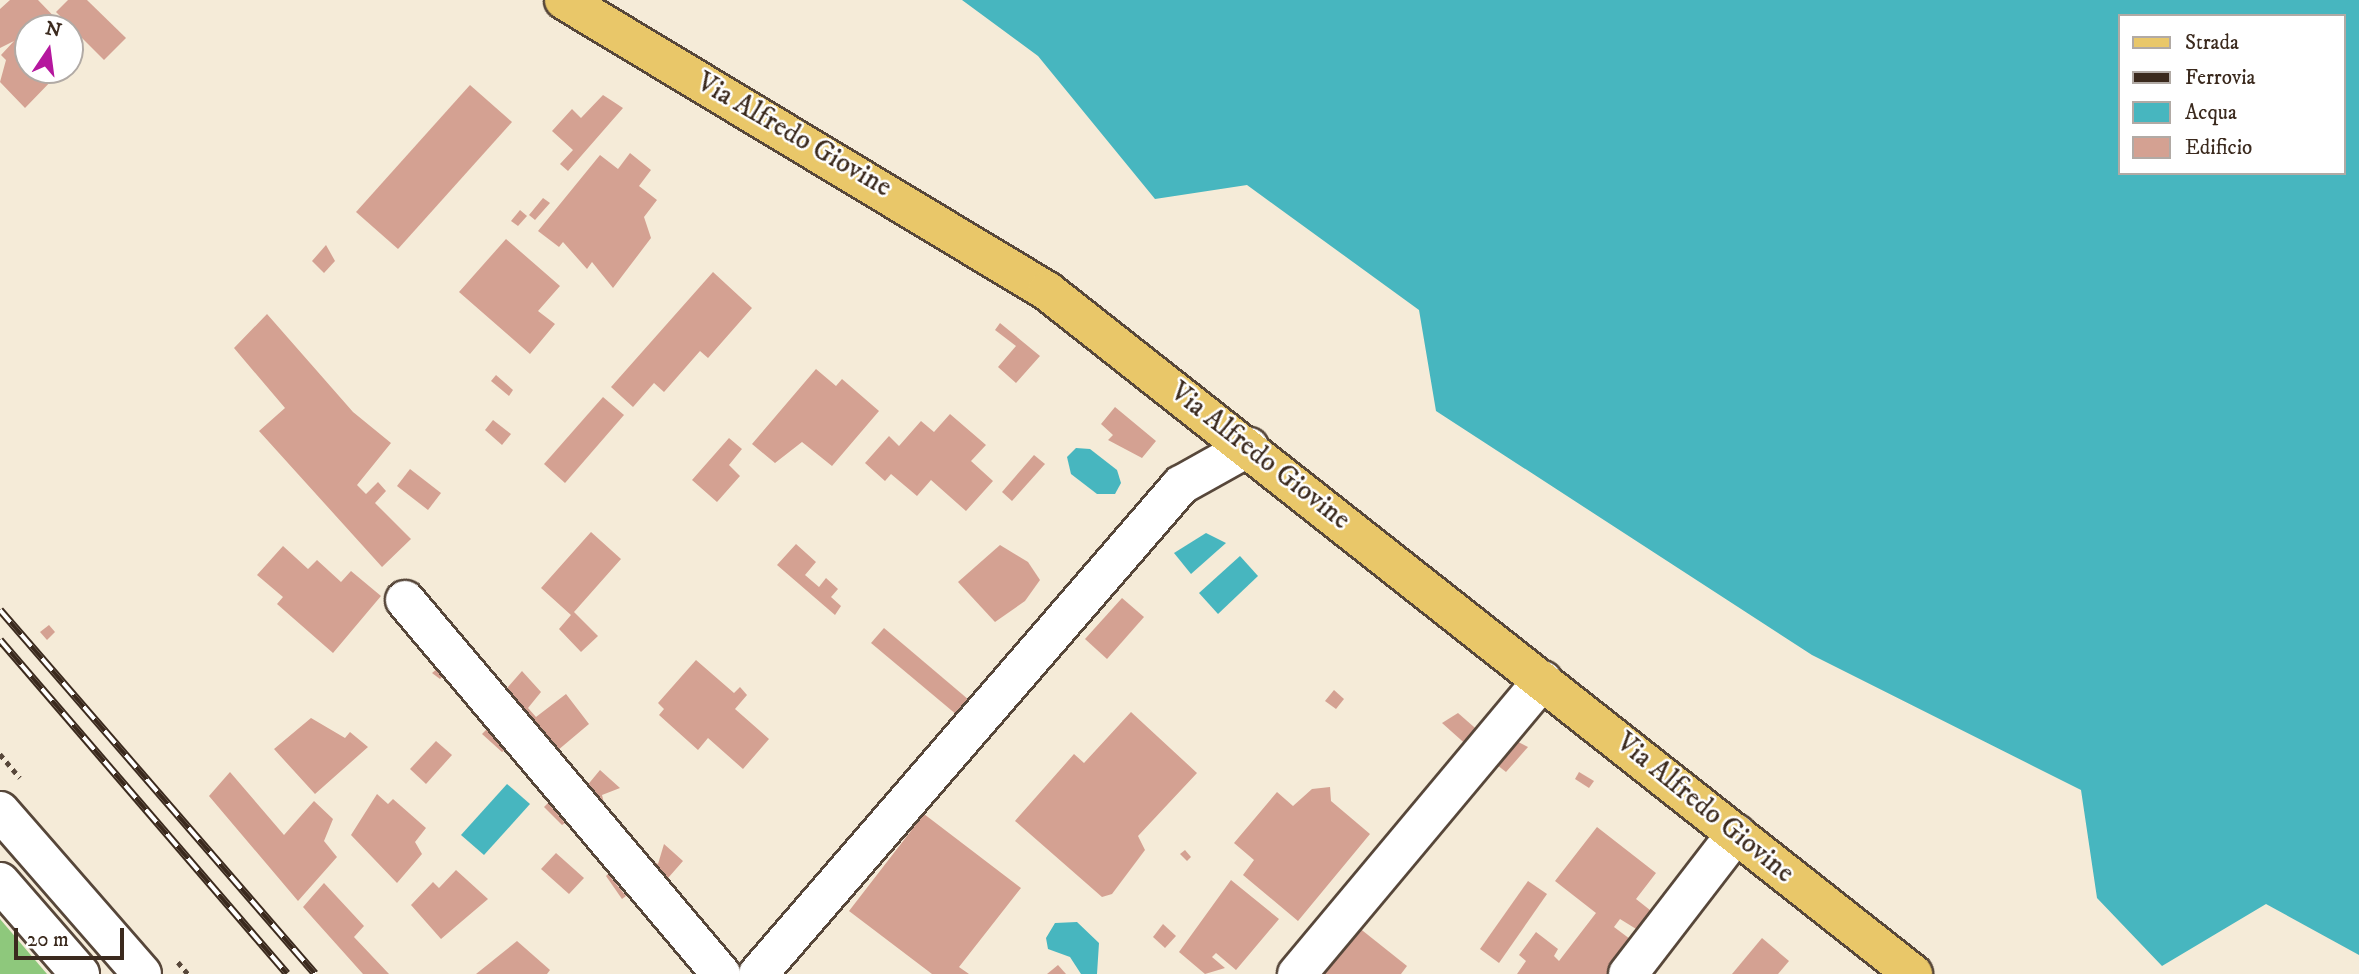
<!DOCTYPE html>
<style>
body{margin:0}
#map{position:relative;width:2359px;height:974px;overflow:hidden;background:#f5ebd8;font-family:"IM FELL DW Pica",serif}
div>[style]{position:absolute}
.green>*{inset:0;background:#8ec87c}
.water>*{inset:0;background:#47b6bf}
.building>*{inset:0;background:#d4a192}
.path>*{height:4.5px;margin-top:-2.25px;transform-origin:0;background:repeating-linear-gradient(90deg,#57473a 0 5px,transparent 0 10px)}
.roads{filter:drop-shadow(2px 0 #57473a) drop-shadow(-2px 0 #57473a) drop-shadow(0 2px #57473a) drop-shadow(0 -2px #57473a)}
.minor>*{height:38px;margin:-19px;padding:0 19px;transform-origin:19px;border-radius:19px;background:#fff}
.major>*{height:38px;margin:-19px;padding:0 19px;transform-origin:19px;border-radius:19px;background:#e9c769}
.rail>*{height:8px;margin-top:-4px;transform-origin:0;background:repeating-linear-gradient(90deg,#fff 0 16px,#3b2a1e 0 32px);box-sizing:border-box;border-block:2px solid #3b2a1e}
span{translate:-50% -50%;white-space:nowrap;text-align:center;line-height:1.15;-webkit-text-stroke:5px #fff;paint-order:stroke}
.street-label{font-size:28px;color:#3b2a1e}
.legend{position:absolute;left:2118px;top:14px;width:228px;height:161px;box-sizing:border-box;background:#fff;border:2px solid #b1aaa5;margin:0;padding:9px 12px;list-style:none;font-size:21px;color:#3b2a1e}
.legend li{display:flex;align-items:center;gap:14px;height:35px}
.legend b{width:35px;border:2px solid #b1aaa5}
.north{position:absolute;left:14px;top:14px;width:70px;height:70px;box-sizing:border-box;background:#fff;border:2px solid #b1aaa5;border-radius:50%;rotate:13deg;font-size:19px;font-weight:700;line-height:28px;text-align:center;color:#3b2a1e}
.north::after{content:'';display:block;margin:auto;width:24px;height:32px;background:#b5179e;clip-path:polygon(50% 0,100% 100%,50% 72%,0 100%)}
.scale{position:absolute;left:14px;top:928px;width:110px;height:32px;box-sizing:border-box;border:4px solid #3b2a1e;border-top:0;padding-left:9px;font-size:21px;line-height:24px;white-space:nowrap;color:#3b2a1e;-webkit-text-stroke:5px #fff;paint-order:stroke}
</style>
<div id="map">
<div class="green">
<i style="clip-path:polygon(0 919px,47px 974px,0 974px)"></i>
</div>
<div class="water">
<i style="clip-path:polygon(evenodd,962px 0,2359px 0,2359px 955px,2266px 904px,2162px 966px,2097px 898px,2081px 790px,1812px 655px,1436px 411px,1419px 310px,1247px 185px,1155px 199px,1038px 56px,962px 0,2119px 16px,2343px 16px,2343px 173px,2119px 173px,2119px 16px)"></i>
<i style="clip-path:polygon(1076px 448px,1090px 449px,1117px 470px,1121px 483px,1115px 494px,1097px 494px,1071px 474px,1067px 457px)"></i>
<i style="clip-path:polygon(1206px 533px,1226px 543px,1191px 574px,1174px 553px)"></i>
<i style="clip-path:polygon(1240px 556px,1258px 576px,1218px 614px,1199px 593px)"></i>
<i style="clip-path:polygon(507px 784px,530px 804px,484px 855px,461px 835px)"></i>
<i style="clip-path:polygon(1077px 922px,1099px 943px,1097px 974px,1081px 974px,1070px 957px,1048px 949px,1046px 938px,1055px 923px)"></i>
</div>
<div class="building">
<i style="clip-path:polygon(10px 0,38px 0,65px 28px,28px 28px,28px 70px,57px 75px,25px 108px,0 82px,6px 60px,1px 55px,14px 41px,0 48px,0 9px)"></i>
<i style="clip-path:polygon(68px 0,87px 0,126px 38px,104px 60px,56px 12px)"></i>
<i style="clip-path:polygon(70px 33px,77px 40px,70px 46px)"></i>
<i style="clip-path:polygon(470px 85px,512px 122px,398px 249px,356px 212px)"></i>
<i style="clip-path:polygon(603px 95px,623px 108px,568px 171px,560px 164px,573px 150px,552px 131px,572px 109px,581px 118px)"></i>
<i style="clip-path:polygon(630px 153px,651px 170px,639px 186px,657px 200px,644px 217px,651px 238px,613px 288px,592px 262px,587px 269px,563px 242px,559px 247px,538px 231px,600px 155px,618px 169px)"></i>
<i style="clip-path:polygon(543px 198px,550px 203px,535px 220px,529px 215px)"></i>
<i style="clip-path:polygon(520px 210px,527px 216px,518px 226px,511px 221px)"></i>
<i style="clip-path:polygon(506px 239px,560px 286px,538px 311px,555px 324px,530px 354px,459px 292px)"></i>
<i style="clip-path:polygon(326px 245px,335px 261px,324px 273px,312px 261px)"></i>
<i style="clip-path:polygon(713px 272px,752px 308px,708px 358px,700px 351px,664px 392px,654px 383px,633px 407px,611px 387px)"></i>
<i style="clip-path:polygon(267px 314px,353px 412px,391px 443px,357px 485px,366px 494px,378px 482px,386px 491px,375px 503px,411px 539px,382px 567px,259px 431px,285px 408px,234px 348px)"></i>
<i style="clip-path:polygon(1000px 323px,1040px 356px,1016px 383px,998px 367px,1016px 346px,995px 330px)"></i>
<i style="clip-path:polygon(816px 369px,836px 386px,842px 379px,879px 411px,832px 466px,802px 442px,775px 463px,752px 444px)"></i>
<i style="clip-path:polygon(496px 375px,513px 390px,509px 396px,491px 381px)"></i>
<i style="clip-path:polygon(603px 397px,624px 415px,565px 483px,544px 464px)"></i>
<i style="clip-path:polygon(1115px 407px,1156px 441px,1142px 458px,1108px 440px,1113px 435px,1101px 424px)"></i>
<i style="clip-path:polygon(950px 414px,986px 445px,971px 461px,993px 481px,966px 511px,931px 480px,917px 496px,891px 474px,885px 481px,865px 463px,889px 436px,899px 446px,921px 421px,934px 432px)"></i>
<i style="clip-path:polygon(493px 420px,511px 434px,502px 445px,485px 430px)"></i>
<i style="clip-path:polygon(729px 438px,742px 449px,729px 465px,740px 476px,717px 502px,692px 480px)"></i>
<i style="clip-path:polygon(1034px 455px,1045px 464px,1012px 501px,1002px 492px)"></i>
<i style="clip-path:polygon(410px 469px,441px 493px,428px 510px,397px 486px)"></i>
<i style="clip-path:polygon(591px 532px,621px 559px,574px 612px,598px 636px,581px 652px,559px 629px,571px 615px,541px 588px)"></i>
<i style="clip-path:polygon(796px 544px,816px 562px,805px 575px,819px 587px,826px 578px,838px 589px,831px 597px,841px 606px,835px 615px,777px 565px)"></i>
<i style="clip-path:polygon(1000px 545px,1028px 562px,1040px 580px,1025px 601px,995px 622px,958px 582px)"></i>
<i style="clip-path:polygon(283px 546px,308px 569px,317px 560px,341px 582px,351px 571px,381px 596px,333px 653px,277px 604px,283px 597px,257px 575px)"></i>
<i style="clip-path:polygon(1122px 598px,1144px 617px,1107px 659px,1085px 639px)"></i>
<i style="clip-path:polygon(49px 625px,55px 632px,47px 640px,40px 632px)"></i>
<i style="clip-path:polygon(884px 628px,969px 700px,957px 715px,871px 643px)"></i>
<i style="clip-path:polygon(696px 660px,734px 693px,740px 687px,747px 695px,735px 709px,769px 739px,743px 769px,708px 738px,698px 750px,659px 715px,664px 709px,658px 703px)"></i>
<i style="clip-path:polygon(437px 669px,443px 676px,440px 679px,432px 673px)"></i>
<i style="clip-path:polygon(522px 671px,541px 692px,528px 708px,536px 717px,566px 694px,589px 724px,551px 756px,501px 695px)"></i>
<i style="clip-path:polygon(1334px 690px,1344px 699px,1336px 709px,1325px 701px)"></i>
<i style="clip-path:polygon(1131px 712px,1197px 773px,1138px 836px,1145px 850px,1112px 894px,1102px 897px,1015px 821px,1074px 754px,1084px 763px)"></i>
<i style="clip-path:polygon(1458px 713px,1482px 734px,1470px 748px,1442px 723px)"></i>
<i style="clip-path:polygon(311px 718px,345px 738px,350px 732px,368px 747px,315px 794px,274px 749px)"></i>
<i style="clip-path:polygon(487px 729px,505px 750px,502px 752px,482px 734px)"></i>
<i style="clip-path:polygon(1505px 735px,1528px 747px,1506px 772px,1487px 757px)"></i>
<i style="clip-path:polygon(436px 741px,452px 755px,426px 784px,410px 769px)"></i>
<i style="clip-path:polygon(600px 770px,620px 788px,602px 795px,609px 824px,581px 793px)"></i>
<i style="clip-path:polygon(230px 772px,284px 835px,314px 801px,333px 819px,324px 841px,337px 857px,298px 901px,209px 796px)"></i>
<i style="clip-path:polygon(1579px 772px,1594px 781px,1589px 788px,1575px 779px)"></i>
<i style="clip-path:polygon(1330px 787px,1331px 801px,1370px 834px,1298px 921px,1243px 875px,1254px 860px,1234px 843px,1277px 792px,1293px 806px,1312px 789px)"></i>
<i style="clip-path:polygon(377px 794px,388px 804px,393px 799px,426px 828px,415px 842px,422px 854px,397px 883px,351px 835px)"></i>
<i style="clip-path:polygon(548px 803px,565px 823px,562px 825px,544px 807px)"></i>
<i style="clip-path:polygon(924px 814px,1021px 888px,959px 967px,969px 974px,932px 974px,849px 911px)"></i>
<i style="clip-path:polygon(1597px 827px,1656px 873px,1636px 899px,1655px 914px,1641px 932px,1620px 919px,1614px 927px,1634px 942px,1608px 974px,1517px 974px,1526px 961px,1519px 955px,1536px 932px,1558px 949px,1554px 956px,1559px 961px,1596px 913px,1555px 881px)"></i>
<i style="clip-path:polygon(664px 844px,683px 861px,661px 886px,633px 849px,658px 864px)"></i>
<i style="clip-path:polygon(1185px 850px,1191px 857px,1187px 861px,1180px 854px)"></i>
<i style="clip-path:polygon(556px 853px,584px 878px,569px 894px,541px 869px)"></i>
<i style="clip-path:polygon(456px 870px,488px 899px,441px 939px,411px 905px,433px 882px,439px 888px)"></i>
<i style="clip-path:polygon(608px 874px,626px 896px,622px 899px,606px 876px)"></i>
<i style="clip-path:polygon(1231px 880px,1279px 919px,1236px 970px,1216px 953px,1212px 957px,1225px 968px,1205px 974px,1179px 952px)"></i>
<i style="clip-path:polygon(1528px 881px,1547px 894px,1499px 963px,1480px 949px)"></i>
<i style="clip-path:polygon(324px 883px,364px 926px,354px 937px,389px 974px,363px 974px,303px 907px)"></i>
<i style="clip-path:polygon(1163px 924px,1176px 936px,1165px 948px,1153px 937px)"></i>
<i style="clip-path:polygon(1358px 927px,1407px 966px,1401px 974px,1307px 974px)"></i>
<i style="clip-path:polygon(1762px 938px,1789px 961px,1778px 974px,1732px 974px)"></i>
<i style="clip-path:polygon(517px 941px,550px 970px,547px 974px,476px 974px)"></i>
<i style="clip-path:polygon(1058px 965px,1066px 974px,1047px 974px)"></i>
</div>
<div class="path">
<i style="left:0;top:754px;width:31px;rotate:50deg"></i>
<i style="left:178px;top:962px;width:16px;rotate:50deg"></i>
</div>
<div class="roads">
<div class="minor">
<i style="left:405px;top:600px;width:490px;rotate:49.8deg"></i>
<i style="left:0;top:811px;width:216px;rotate:48.9deg"></i>
<i style="left:0;top:882px;width:122px;rotate:49deg"></i>
<i style="left:758px;top:974px;width:647px;rotate:-49.14deg"></i>
<i style="left:1181px;top:485px;width:78px;rotate:-29.2deg"></i>
<i style="left:1297px;top:974px;width:383px;rotate:-50.1deg"></i>
<i style="left:1628px;top:974px;width:177px;rotate:-52.4deg"></i>
</div>
<div class="major">
<i style="left:564px;top:0;width:564px;rotate:31.07deg"></i>
<i style="left:1047px;top:291px;width:1103px;rotate:38.26deg"></i>
</div>
</div>
<div class="rail">
<i style="left:0;top:610px;width:481px;rotate:49.1deg"></i>
<i style="left:0;top:640px;width:440px;rotate:49.3deg"></i>
</div>
<div class="street-label">
<span style="left:794px;top:135px;rotate:30deg">Via Alfredo Giovine</span>
<span style="left:1260px;top:456px;rotate:38deg">Via Alfredo Giovine</span>
<span style="left:1705px;top:808px;rotate:39deg">Via Alfredo Giovine</span>
</div>
<ul class="legend">
<li><b style="height:9px;background:#e9c769"></b>Strada</li>
<li><b style="height:9px;background:#3b2a1e"></b>Ferrovia</li>
<li><b style="height:19px;background:#47b6bf"></b>Acqua</li>
<li><b style="height:19px;background:#d4a192"></b>Edificio</li>
</ul>
<div class="north">N</div>
<div class="scale">20 m</div>
</div>
